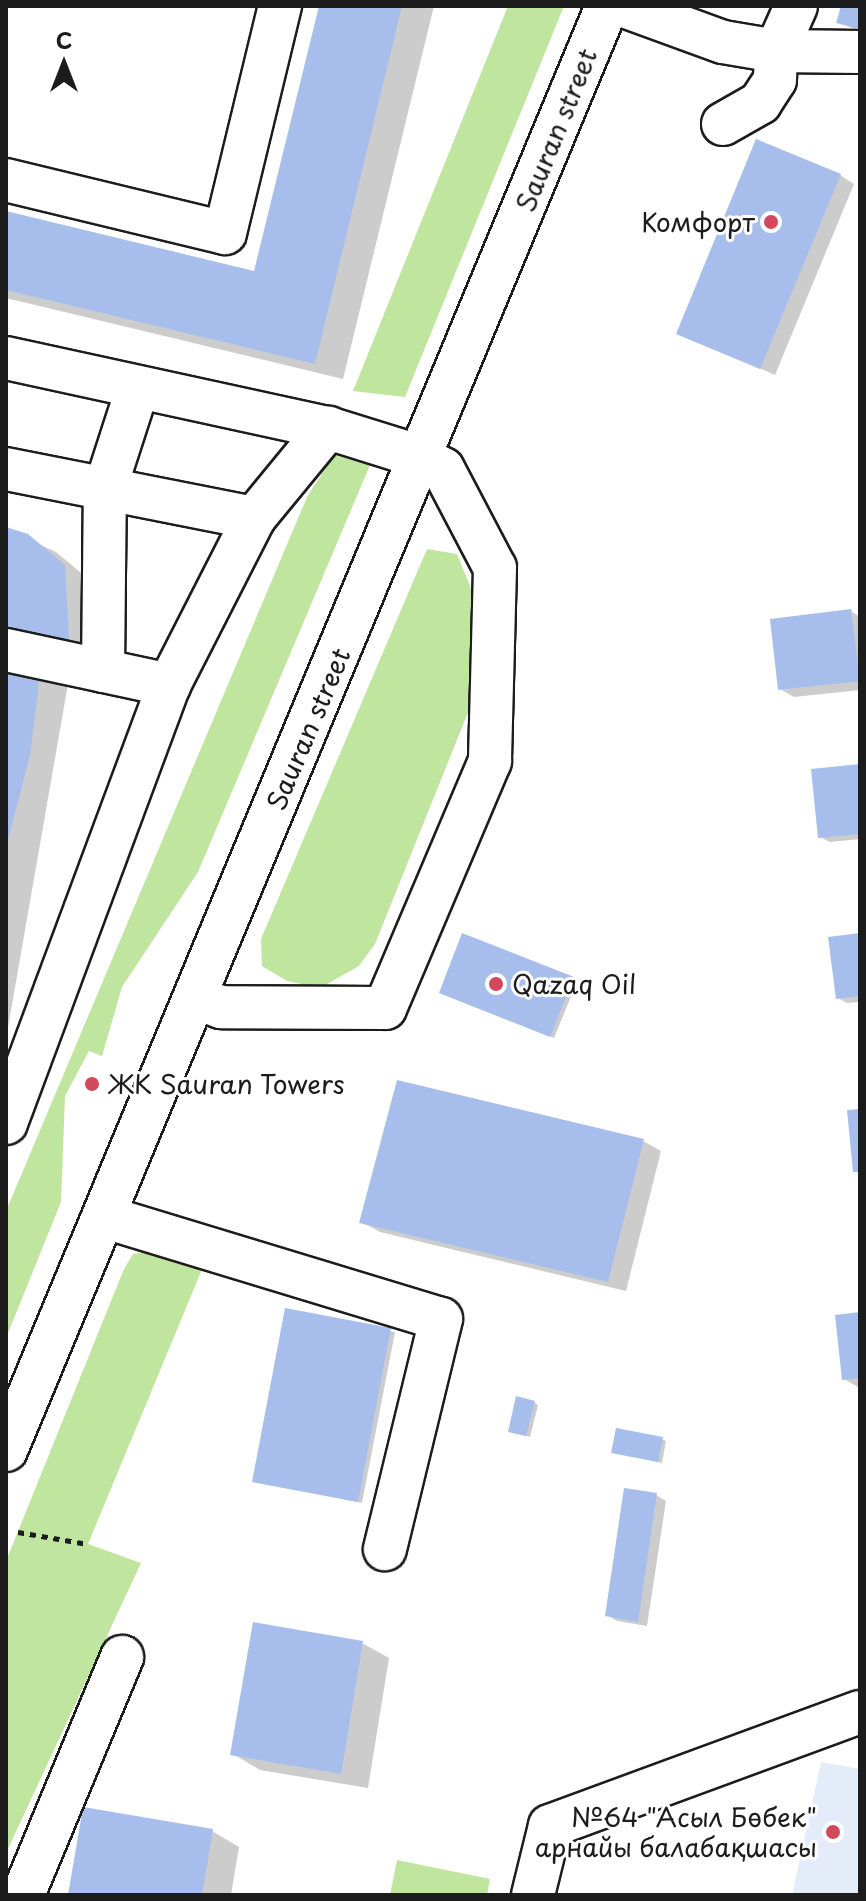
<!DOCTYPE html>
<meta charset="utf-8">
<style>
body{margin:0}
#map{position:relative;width:866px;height:1901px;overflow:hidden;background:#fff;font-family:"Playpen Sans",sans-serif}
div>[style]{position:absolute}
.built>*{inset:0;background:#e5ecf9}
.green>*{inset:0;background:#c0e59f}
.shadow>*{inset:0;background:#0003}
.building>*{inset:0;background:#a7beec}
.path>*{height:5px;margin-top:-2.5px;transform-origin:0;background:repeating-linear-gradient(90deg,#1c1c1c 0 6px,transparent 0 12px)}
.roads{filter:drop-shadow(2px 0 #1c1c1c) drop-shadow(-2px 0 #1c1c1c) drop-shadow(0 2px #1c1c1c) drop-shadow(0 -2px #1c1c1c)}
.minor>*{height:42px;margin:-21px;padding:0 21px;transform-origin:21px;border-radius:21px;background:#fff}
.dots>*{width:22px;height:22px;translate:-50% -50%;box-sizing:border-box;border:4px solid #fff;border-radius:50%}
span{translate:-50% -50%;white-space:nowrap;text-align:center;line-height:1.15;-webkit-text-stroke:6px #fff;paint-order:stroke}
.street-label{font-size:26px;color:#1c1c1c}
.poi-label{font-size:26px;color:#1c1c1c}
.right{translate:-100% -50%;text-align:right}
.left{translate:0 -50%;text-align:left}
.frame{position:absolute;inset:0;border:8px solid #1c1c1c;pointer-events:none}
.north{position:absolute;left:24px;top:24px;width:80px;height:80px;-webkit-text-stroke:6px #fff;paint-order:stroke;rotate:0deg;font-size:22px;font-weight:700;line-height:32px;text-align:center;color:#1c1c1c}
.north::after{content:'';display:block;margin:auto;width:28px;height:36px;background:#1c1c1c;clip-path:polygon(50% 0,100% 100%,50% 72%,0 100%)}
</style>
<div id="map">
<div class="built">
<i style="clip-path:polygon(821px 1762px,860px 1769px,860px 1895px,792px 1895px)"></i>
</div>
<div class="green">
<i style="clip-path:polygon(508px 6px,564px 6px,405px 397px,353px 391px)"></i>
<i style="clip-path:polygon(334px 455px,370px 465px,198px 872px,122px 987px,102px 1056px,89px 1051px,65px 1096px,61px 1202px,6px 1338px,6px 1211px,307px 497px)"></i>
<i style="clip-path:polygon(427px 549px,457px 554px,470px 586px,477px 612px,469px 710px,375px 944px,359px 966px,320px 988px,287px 981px,262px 966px,261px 939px)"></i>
<i style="clip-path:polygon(157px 1250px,203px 1267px,88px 1544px,141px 1563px,6px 1853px,6px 1561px,124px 1269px,133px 1254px)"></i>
<i style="clip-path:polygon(397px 1860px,490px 1879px,487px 1895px,390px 1895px)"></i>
</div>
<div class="shadow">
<i style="clip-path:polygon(321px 6px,434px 6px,343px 379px,6px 298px,6px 213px,256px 273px)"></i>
<i style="clip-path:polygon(843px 6px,860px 6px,860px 32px,839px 22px)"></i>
<i style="clip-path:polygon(840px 175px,854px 184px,775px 375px,679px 333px)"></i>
<i style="clip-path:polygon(6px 529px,56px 552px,92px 582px,95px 655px,6px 644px)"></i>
<i style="clip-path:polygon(851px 611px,860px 617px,860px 690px,794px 697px,780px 689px)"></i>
<i style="clip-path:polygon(6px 662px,68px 684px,6px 1039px)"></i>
<i style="clip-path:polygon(860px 766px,860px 839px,830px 842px,820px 837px)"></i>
<i style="clip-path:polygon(860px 935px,860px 1002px,847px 1003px,838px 998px)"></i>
<i style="clip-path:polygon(573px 979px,577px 982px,554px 1038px,445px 995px)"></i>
<i style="clip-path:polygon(643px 1141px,661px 1151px,626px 1291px,380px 1232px,362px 1222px)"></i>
<i style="clip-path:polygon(286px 1310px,395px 1332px,362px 1503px,254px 1481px)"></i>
<i style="clip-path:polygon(860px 1314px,860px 1387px,858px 1387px,844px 1379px)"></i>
<i style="clip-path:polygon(534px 1402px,538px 1405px,530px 1437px,514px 1433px)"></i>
<i style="clip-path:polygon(662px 1439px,666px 1441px,662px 1463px,614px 1452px)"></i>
<i style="clip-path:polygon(656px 1495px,666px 1501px,647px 1626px,617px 1621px,607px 1615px)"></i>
<i style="clip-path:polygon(362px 1643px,389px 1658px,368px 1788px,260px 1770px,233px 1754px)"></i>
<i style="clip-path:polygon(212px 1831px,239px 1847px,231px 1895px,70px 1895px)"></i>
</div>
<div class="building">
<i style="clip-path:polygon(319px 6px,402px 6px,315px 364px,6px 290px,6px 211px,254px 271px)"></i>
<i style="clip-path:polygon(841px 6px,860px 6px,860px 29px,836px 23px)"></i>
<i style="clip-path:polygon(756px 139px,841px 174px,760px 369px,676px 334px)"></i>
<i style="clip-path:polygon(6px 527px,28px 534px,65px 565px,69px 641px,6px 637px)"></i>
<i style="clip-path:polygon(851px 609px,860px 681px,778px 690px,770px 619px)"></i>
<i style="clip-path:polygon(6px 660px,41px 667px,30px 755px,7px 844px)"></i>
<i style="clip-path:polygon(860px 764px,860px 834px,818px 838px,811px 769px)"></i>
<i style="clip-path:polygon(462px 933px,574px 977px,550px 1037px,439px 993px)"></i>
<i style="clip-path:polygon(860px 933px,860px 996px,836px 999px,828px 937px)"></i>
<i style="clip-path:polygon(397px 1080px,644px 1139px,608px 1282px,359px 1223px)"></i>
<i style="clip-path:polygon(860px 1109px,860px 1172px,853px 1172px,847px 1110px)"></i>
<i style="clip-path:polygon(285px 1308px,391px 1328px,358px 1502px,252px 1482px)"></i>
<i style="clip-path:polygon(860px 1312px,860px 1378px,842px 1380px,835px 1315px)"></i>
<i style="clip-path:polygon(516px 1396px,535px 1401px,526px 1436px,508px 1432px)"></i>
<i style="clip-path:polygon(616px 1428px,663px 1437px,658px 1462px,611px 1453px)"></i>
<i style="clip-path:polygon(624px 1488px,657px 1493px,638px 1622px,605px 1616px)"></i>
<i style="clip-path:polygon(253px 1622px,363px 1641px,341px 1774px,230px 1755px)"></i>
<i style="clip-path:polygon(83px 1807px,213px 1829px,202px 1895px,68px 1895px)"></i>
</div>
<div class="path">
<i style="left:18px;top:1532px;width:71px;rotate:9.7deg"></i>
</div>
<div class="roads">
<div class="minor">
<i style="left:624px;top:6px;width:105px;rotate:20deg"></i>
<i style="left:723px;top:42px;width:54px;rotate:9.6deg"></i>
<i style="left:776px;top:51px;width:49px;rotate:-66deg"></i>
<i style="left:723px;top:124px;width:43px;rotate:-29.6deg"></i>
<i style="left:760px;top:103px;width:27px;rotate:-57deg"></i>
<i style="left:775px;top:80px;width:29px;rotate:-88deg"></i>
<i style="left:776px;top:51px;width:84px;rotate:0.7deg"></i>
<i style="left:6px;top:180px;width:225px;rotate:13.6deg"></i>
<i style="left:225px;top:233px;width:234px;rotate:-76.4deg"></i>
<i style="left:6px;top:358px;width:330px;rotate:12.3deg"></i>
<i style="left:328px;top:428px;width:97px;rotate:17.3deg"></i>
<i style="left:421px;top:457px;width:25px;rotate:29deg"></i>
<i style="left:443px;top:469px;width:112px;rotate:62.3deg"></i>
<i style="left:495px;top:568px;width:193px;rotate:91.5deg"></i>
<i style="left:490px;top:761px;width:268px;rotate:113deg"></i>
<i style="left:385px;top:1008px;width:164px;rotate:-179.7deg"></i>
<i style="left:221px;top:1007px;width:27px;rotate:-160deg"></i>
<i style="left:6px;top:469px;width:253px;rotate:11.2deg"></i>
<i style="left:6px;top:650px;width:167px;rotate:12.1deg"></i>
<i style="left:103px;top:671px;width:182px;rotate:-89.4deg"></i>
<i style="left:105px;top:489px;width:107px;rotate:-72.1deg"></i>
<i style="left:6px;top:1123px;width:467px;rotate:-69.6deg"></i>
<i style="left:169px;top:685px;width:187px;rotate:-63deg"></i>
<i style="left:254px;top:518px;width:117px;rotate:-50.6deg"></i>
<i style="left:105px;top:1217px;width:351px;rotate:16.9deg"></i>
<i style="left:441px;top:1319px;width:237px;rotate:103.7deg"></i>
<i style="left:6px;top:1450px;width:1564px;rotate:-67.4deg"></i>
<i style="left:23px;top:1895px;width:258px;rotate:-67.4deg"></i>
<i style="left:533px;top:1895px;width:71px;rotate:-76.2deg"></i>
<i style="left:550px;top:1826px;width:330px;rotate:-20.2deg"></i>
</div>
</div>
<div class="dots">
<i style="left:771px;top:222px;background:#d1495b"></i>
<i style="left:496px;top:984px;background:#d1495b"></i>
<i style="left:92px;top:1084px;background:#d1495b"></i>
<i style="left:833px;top:1832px;background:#d1495b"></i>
</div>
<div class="street-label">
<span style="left:556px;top:130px;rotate:-68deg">Sauran street</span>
<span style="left:308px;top:729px;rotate:-67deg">Sauran street</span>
</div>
<div class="poi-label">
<span class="right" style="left:755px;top:222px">Комфорт</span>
<span class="left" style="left:512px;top:984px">Qazaq Oil</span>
<span class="left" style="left:108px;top:1084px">ЖК Sauran Towers</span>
<span class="right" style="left:817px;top:1832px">№64 "Асыл Бөбек"<br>арнайы балабақшасы</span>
</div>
<div class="frame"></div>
<div class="north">С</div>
</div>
